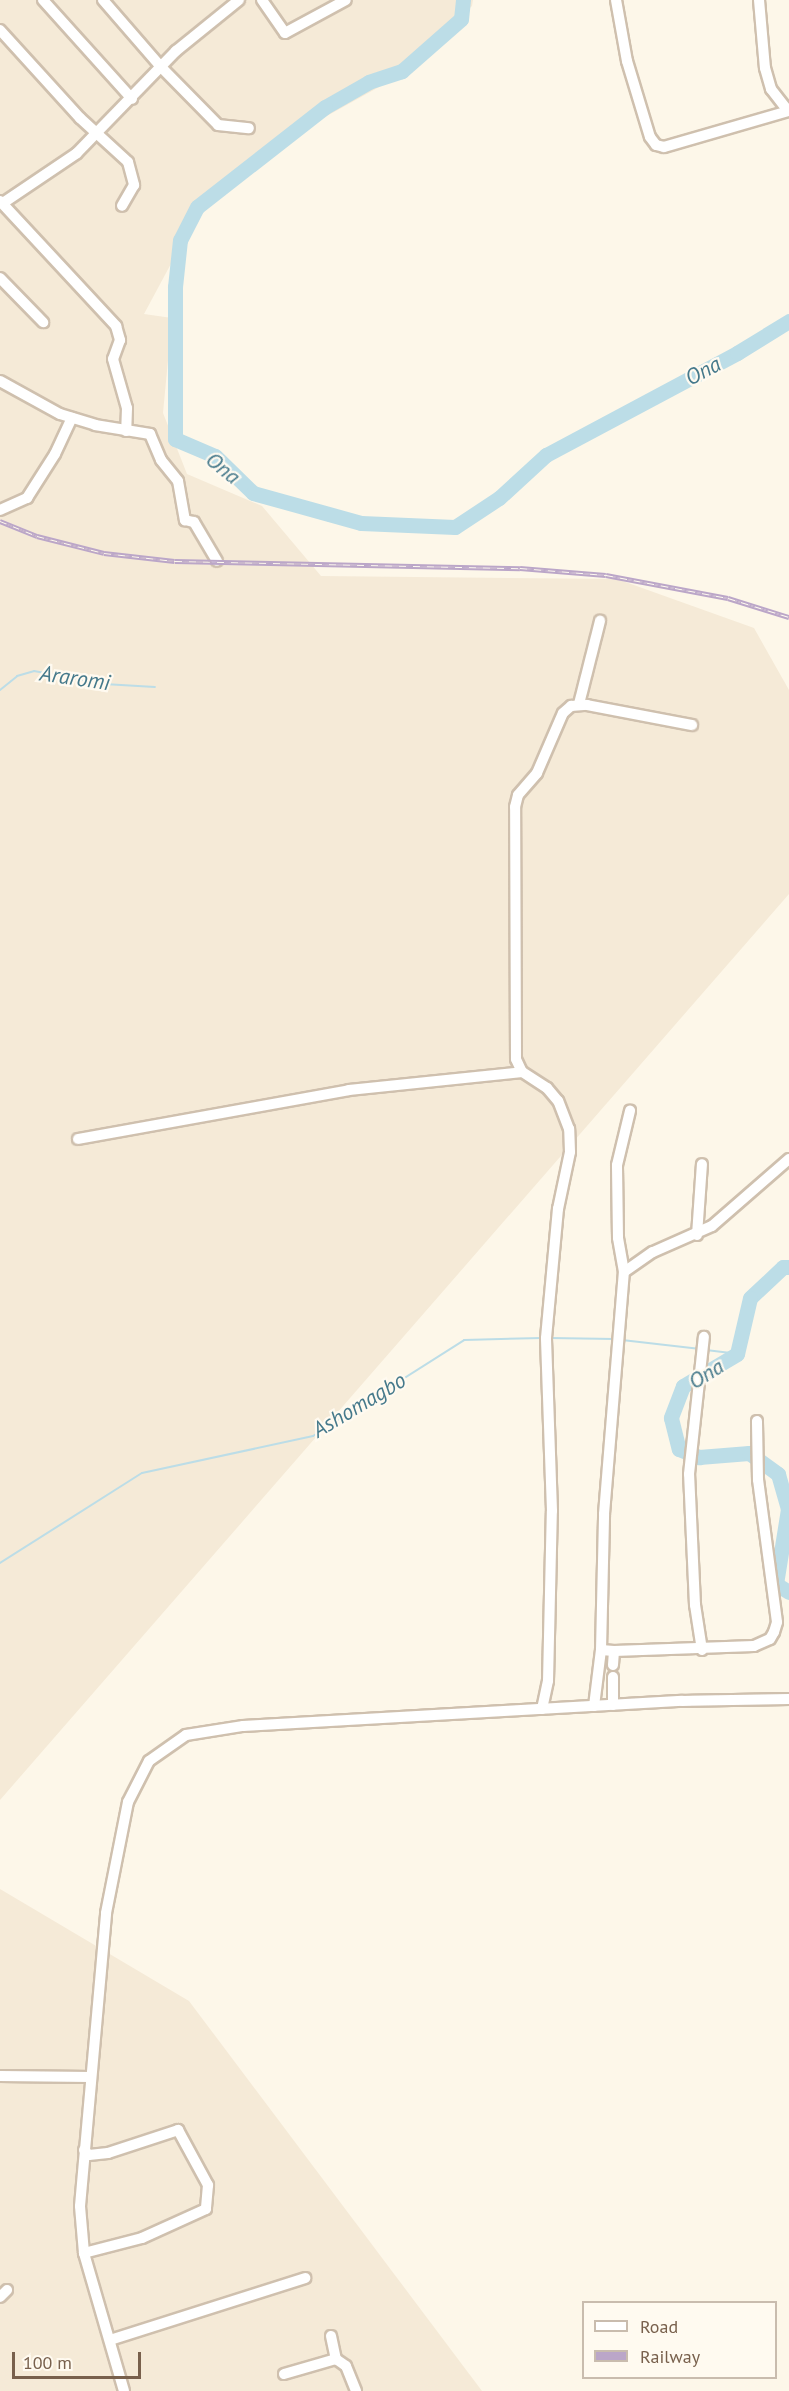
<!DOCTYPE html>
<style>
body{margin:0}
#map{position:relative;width:789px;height:2391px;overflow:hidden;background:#fdf7e9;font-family:"PT Sans",sans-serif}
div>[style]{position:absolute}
.residential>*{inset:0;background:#f5ead7}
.stream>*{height:2px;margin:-1px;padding:0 1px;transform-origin:1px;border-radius:1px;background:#bcdde7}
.river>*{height:15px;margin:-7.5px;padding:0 7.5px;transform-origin:7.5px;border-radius:7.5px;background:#bcdde7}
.roads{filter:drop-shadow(2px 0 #cfc0ae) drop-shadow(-2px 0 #cfc0ae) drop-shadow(0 2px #cfc0ae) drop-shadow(0 -2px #cfc0ae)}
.street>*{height:10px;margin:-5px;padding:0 5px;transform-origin:5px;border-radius:5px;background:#fff}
.rail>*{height:4.5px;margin-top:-2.25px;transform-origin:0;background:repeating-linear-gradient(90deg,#fffaf0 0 7px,#bba6c8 0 14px);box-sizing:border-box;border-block:2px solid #bba6c8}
span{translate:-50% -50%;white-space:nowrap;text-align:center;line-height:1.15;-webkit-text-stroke:4.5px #fffaf0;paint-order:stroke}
.water-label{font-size:22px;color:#45798b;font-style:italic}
.legend{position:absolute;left:582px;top:2301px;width:195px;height:78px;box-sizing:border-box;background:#fffaf0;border:2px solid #c9bcae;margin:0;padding:8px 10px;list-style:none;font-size:18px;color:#78604c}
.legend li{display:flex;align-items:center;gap:12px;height:30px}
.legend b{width:30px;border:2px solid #c9bcae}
.scale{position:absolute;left:12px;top:2352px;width:129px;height:27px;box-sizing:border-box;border:3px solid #78604c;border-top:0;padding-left:8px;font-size:18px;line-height:21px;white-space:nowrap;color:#78604c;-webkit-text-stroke:4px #fffaf0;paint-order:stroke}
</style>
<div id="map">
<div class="residential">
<i style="clip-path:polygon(0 0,473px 0,472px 6px,406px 72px,289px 137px,202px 206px,144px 314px,172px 318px,163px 413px,187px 474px,262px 506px,321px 576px,617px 579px,754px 628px,789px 690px,789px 894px,0 1800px)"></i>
<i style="clip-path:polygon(0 1889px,189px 2001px,482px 2391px,0 2391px)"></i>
</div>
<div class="stream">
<i style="left:0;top:690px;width:22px;rotate:-39deg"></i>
<i style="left:17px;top:676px;width:18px;rotate:-16deg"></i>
<i style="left:34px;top:671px;width:71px;rotate:10.5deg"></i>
<i style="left:104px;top:684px;width:51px;rotate:3.4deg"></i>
<i style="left:550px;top:1338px;width:64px;rotate:0.9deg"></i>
<i style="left:622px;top:1340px;width:79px;rotate:6.6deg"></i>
<i style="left:706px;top:1350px;width:31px;rotate:7deg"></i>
<i style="left:0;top:1563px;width:168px;rotate:-32.4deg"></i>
<i style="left:142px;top:1473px;width:175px;rotate:-12.2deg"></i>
<i style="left:313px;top:1436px;width:179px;rotate:-32.4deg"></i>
<i style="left:464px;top:1340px;width:78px;rotate:-1.5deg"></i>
</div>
<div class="river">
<i style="left:463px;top:0;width:19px;rotate:96deg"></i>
<i style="left:461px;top:19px;width:79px;rotate:138.6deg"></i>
<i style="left:402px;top:71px;width:35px;rotate:162deg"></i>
<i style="left:369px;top:82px;width:51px;rotate:150.4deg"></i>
<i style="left:325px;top:107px;width:162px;rotate:142deg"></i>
<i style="left:197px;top:207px;width:37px;rotate:117deg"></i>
<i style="left:180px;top:240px;width:47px;rotate:96.1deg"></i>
<i style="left:175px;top:287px;width:152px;rotate:90deg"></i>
<i style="left:175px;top:439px;width:43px;rotate:23deg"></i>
<i style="left:215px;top:456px;width:53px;rotate:44.2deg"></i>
<i style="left:253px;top:493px;width:112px;rotate:15.5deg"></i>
<i style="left:361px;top:523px;width:94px;rotate:2.4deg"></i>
<i style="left:455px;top:527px;width:53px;rotate:-33.4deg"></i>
<i style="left:499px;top:498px;width:64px;rotate:-42.5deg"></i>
<i style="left:546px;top:455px;width:217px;rotate:-28.1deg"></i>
<i style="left:737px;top:353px;width:61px;rotate:-31.6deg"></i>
<i style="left:789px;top:1267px;width:6px;rotate:180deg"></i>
<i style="left:783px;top:1267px;width:45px;rotate:136.8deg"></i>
<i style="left:750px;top:1298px;width:57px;rotate:103.1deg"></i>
<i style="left:737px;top:1354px;width:63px;rotate:149.3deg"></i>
<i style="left:683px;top:1386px;width:34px;rotate:111deg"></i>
<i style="left:671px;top:1418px;width:32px;rotate:76deg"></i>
<i style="left:679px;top:1449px;width:22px;rotate:22deg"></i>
<i style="left:699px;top:1457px;width:50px;rotate:-4.6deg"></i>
<i style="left:749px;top:1453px;width:36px;rotate:36deg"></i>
<i style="left:778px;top:1474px;width:36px;rotate:74deg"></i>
<i style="left:788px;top:1509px;width:76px;rotate:99.1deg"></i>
<i style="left:776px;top:1584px;width:15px;rotate:32deg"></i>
</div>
<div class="roads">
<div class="street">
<i style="left:43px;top:0;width:133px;rotate:48deg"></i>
<i style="left:103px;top:0;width:90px;rotate:49.1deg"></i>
<i style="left:162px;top:68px;width:80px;rotate:45.5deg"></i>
<i style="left:218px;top:125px;width:31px;rotate:6deg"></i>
<i style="left:262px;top:0;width:40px;rotate:55.1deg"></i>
<i style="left:285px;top:33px;width:69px;rotate:-28.4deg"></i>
<i style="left:616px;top:0;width:62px;rotate:79.8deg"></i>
<i style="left:627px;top:61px;width:79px;rotate:73.2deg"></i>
<i style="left:650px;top:137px;width:10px;rotate:53deg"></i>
<i style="left:656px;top:145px;width:8px;rotate:14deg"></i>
<i style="left:664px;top:147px;width:130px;rotate:-16.1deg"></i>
<i style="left:759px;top:0;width:68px;rotate:85deg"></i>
<i style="left:765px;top:68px;width:22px;rotate:74deg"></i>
<i style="left:771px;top:89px;width:28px;rotate:52deg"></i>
<i style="left:0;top:30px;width:119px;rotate:47.7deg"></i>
<i style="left:80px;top:118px;width:65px;rotate:42.5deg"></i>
<i style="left:128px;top:162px;width:24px;rotate:75deg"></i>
<i style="left:134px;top:185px;width:24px;rotate:120deg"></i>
<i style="left:0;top:201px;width:171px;rotate:47.1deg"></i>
<i style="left:116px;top:326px;width:15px;rotate:74deg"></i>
<i style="left:120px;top:340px;width:20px;rotate:110deg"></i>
<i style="left:113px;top:359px;width:51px;rotate:74.1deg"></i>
<i style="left:127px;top:408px;width:23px;rotate:92deg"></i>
<i style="left:3px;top:203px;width:89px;rotate:-34deg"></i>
<i style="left:77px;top:153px;width:142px;rotate:-45.9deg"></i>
<i style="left:176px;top:51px;width:81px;rotate:-39deg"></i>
<i style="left:0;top:278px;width:62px;rotate:45.7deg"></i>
<i style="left:0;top:381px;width:68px;rotate:28.8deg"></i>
<i style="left:60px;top:414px;width:37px;rotate:17deg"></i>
<i style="left:95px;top:425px;width:56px;rotate:9.3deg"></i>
<i style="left:150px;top:434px;width:28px;rotate:67deg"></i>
<i style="left:161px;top:460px;width:27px;rotate:51deg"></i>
<i style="left:178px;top:481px;width:40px;rotate:80deg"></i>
<i style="left:185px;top:520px;width:9px;rotate:13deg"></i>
<i style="left:194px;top:522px;width:45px;rotate:59.5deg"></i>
<i style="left:0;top:510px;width:30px;rotate:-24deg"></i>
<i style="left:27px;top:498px;width:52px;rotate:-57.5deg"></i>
<i style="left:55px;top:454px;width:40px;rotate:-65deg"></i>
<i style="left:579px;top:704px;width:86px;rotate:-75.8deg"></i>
<i style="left:78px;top:1139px;width:275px;rotate:-10.2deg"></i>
<i style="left:349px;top:1090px;width:174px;rotate:-5.9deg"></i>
<i style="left:697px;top:1235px;width:71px;rotate:-86deg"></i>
<i style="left:624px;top:1272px;width:35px;rotate:-35deg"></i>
<i style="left:653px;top:1252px;width:64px;rotate:-23.8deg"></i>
<i style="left:712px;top:1226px;width:102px;rotate:-41deg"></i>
<i style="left:702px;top:1650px;width:46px;rotate:-98.8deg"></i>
<i style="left:695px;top:1605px;width:131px;rotate:-92.6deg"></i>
<i style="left:689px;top:1474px;width:138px;rotate:-83.8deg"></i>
<i style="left:614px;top:1651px;width:140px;rotate:-2deg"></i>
<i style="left:754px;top:1646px;width:17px;rotate:-24deg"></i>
<i style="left:770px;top:1639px;width:8px;rotate:-60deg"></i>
<i style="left:774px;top:1632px;width:10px;rotate:-73deg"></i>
<i style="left:777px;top:1622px;width:143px;rotate:-97.6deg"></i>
<i style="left:758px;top:1480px;width:59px;rotate:-91deg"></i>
<i style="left:613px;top:1665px;width:14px;rotate:-86deg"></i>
<i style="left:614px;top:1651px;width:13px;rotate:-176deg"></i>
<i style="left:601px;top:1650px;width:136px;rotate:-88.7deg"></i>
<i style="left:604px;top:1514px;width:243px;rotate:-85.3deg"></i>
<i style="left:624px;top:1272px;width:35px;rotate:-100deg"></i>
<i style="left:618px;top:1238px;width:73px;rotate:-90.8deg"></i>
<i style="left:617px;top:1165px;width:56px;rotate:-76.5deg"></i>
<i style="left:613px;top:1705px;width:28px;rotate:-90deg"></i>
<i style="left:594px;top:1706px;width:56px;rotate:-82.9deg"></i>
<i style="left:542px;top:1709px;width:29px;rotate:-78deg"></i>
<i style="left:548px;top:1681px;width:170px;rotate:-88.7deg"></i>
<i style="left:552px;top:1511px;width:173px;rotate:-92deg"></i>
<i style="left:546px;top:1338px;width:130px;rotate:-84.7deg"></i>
<i style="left:558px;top:1209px;width:58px;rotate:-78.1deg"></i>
<i style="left:570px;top:1152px;width:23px;rotate:-92deg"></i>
<i style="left:569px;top:1129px;width:30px;rotate:-111deg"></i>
<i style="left:558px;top:1101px;width:17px;rotate:-130deg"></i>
<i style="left:547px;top:1088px;width:30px;rotate:-147deg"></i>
<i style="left:522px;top:1072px;width:14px;rotate:-115deg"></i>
<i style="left:516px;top:1059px;width:252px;rotate:-90.2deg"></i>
<i style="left:515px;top:807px;width:12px;rotate:-76deg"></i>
<i style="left:518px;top:795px;width:29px;rotate:-49deg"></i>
<i style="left:537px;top:773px;width:65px;rotate:-66.6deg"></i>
<i style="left:563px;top:713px;width:11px;rotate:-41deg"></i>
<i style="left:571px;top:706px;width:16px;rotate:-4deg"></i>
<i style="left:587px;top:705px;width:107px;rotate:10.8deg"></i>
<i style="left:0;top:2076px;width:91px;rotate:0.6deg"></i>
<i style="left:84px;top:2150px;width:7px;rotate:45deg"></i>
<i style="left:89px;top:2155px;width:19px;rotate:-6deg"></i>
<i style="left:108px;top:2153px;width:74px;rotate:-18.2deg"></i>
<i style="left:178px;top:2130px;width:63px;rotate:61.4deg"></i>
<i style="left:208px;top:2185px;width:24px;rotate:95deg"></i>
<i style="left:206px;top:2209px;width:70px;rotate:155.6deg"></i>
<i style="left:142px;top:2238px;width:60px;rotate:165.5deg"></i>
<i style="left:0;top:2297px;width:10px;rotate:-45deg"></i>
<i style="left:331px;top:2336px;width:24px;rotate:78deg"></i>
<i style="left:110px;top:2340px;width:205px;rotate:-17.6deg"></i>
<i style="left:284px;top:2374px;width:54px;rotate:-16.1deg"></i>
<i style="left:336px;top:2359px;width:12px;rotate:35deg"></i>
<i style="left:346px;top:2366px;width:27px;rotate:68deg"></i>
<i style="left:124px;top:2391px;width:144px;rotate:-106.2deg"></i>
<i style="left:84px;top:2253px;width:47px;rotate:-94.9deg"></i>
<i style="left:80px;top:2206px;width:294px;rotate:-84.9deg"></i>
<i style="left:106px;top:1913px;width:113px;rotate:-78.8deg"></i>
<i style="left:128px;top:1802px;width:46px;rotate:-62.9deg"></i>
<i style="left:149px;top:1761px;width:45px;rotate:-35.1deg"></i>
<i style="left:186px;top:1735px;width:58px;rotate:-9deg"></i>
<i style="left:243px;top:1726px;width:440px;rotate:-3.3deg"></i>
<i style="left:682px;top:1701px;width:107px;rotate:-1.1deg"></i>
</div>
</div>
<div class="rail">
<i style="left:0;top:521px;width:40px;rotate:22deg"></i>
<i style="left:37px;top:536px;width:69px;rotate:14.2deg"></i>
<i style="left:104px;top:553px;width:71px;rotate:6.4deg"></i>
<i style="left:175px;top:561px;width:345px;rotate:1.2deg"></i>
<i style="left:520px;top:568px;width:86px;rotate:4.7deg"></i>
<i style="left:606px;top:575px;width:124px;rotate:10.7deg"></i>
<i style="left:728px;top:598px;width:64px;rotate:17.3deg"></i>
</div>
<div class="water-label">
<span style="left:703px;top:371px;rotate:-28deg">Ona</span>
<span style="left:223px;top:468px;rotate:39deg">Ona</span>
<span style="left:75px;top:678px;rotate:8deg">Araromi</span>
<span style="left:706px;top:1374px;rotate:-32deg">Ona</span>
<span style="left:359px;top:1405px;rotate:-31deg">Ashomagbo</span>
</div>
<ul class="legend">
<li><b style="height:8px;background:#fff"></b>Road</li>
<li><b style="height:8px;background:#bba6c8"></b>Railway</li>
</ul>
<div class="scale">100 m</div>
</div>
